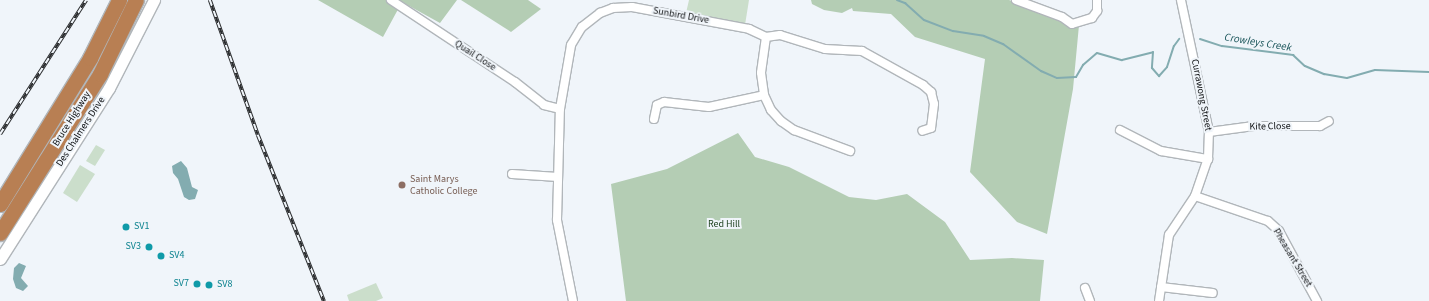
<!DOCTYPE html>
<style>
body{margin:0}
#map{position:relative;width:1429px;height:301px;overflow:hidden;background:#f0f5fa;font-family:"Source Sans 3",sans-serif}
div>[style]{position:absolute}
.green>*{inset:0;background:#cbdecb}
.forest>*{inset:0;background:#b4cdb4}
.water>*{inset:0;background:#83acb0}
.stream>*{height:2px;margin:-1px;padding:0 1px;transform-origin:1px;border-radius:1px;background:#83acb0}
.roads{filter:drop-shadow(1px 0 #b1b6ba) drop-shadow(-1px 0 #b1b6ba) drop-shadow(0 1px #b1b6ba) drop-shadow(0 -1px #b1b6ba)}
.street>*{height:8px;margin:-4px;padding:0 4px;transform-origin:4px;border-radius:4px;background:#fff}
.secondary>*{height:11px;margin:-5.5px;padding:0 5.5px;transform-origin:5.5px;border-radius:5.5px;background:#fff}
.highway>*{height:15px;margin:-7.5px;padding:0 7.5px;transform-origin:7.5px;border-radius:7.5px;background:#b87f53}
.rail>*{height:3.5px;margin-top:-1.75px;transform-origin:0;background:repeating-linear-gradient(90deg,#f0f5fa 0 6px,#2b2d2f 0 12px);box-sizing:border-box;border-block:1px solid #2b2d2f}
.dots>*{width:11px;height:11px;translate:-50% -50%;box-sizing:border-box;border:2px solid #f0f5fa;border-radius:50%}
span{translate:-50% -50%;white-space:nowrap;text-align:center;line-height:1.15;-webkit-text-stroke:4px #f0f5fa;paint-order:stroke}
.street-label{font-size:10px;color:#0f1113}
.education-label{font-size:10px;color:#785e54}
.left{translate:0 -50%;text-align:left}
.park-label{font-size:10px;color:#173c18}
.culture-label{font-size:10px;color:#0d838f}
.right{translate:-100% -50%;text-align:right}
.water-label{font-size:11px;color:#1a555a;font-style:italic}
</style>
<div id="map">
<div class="green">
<i style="clip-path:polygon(689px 0,749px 0,745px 25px,686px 13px)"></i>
<i style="clip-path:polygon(96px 145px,105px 150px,95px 166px,86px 161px)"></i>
<i style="clip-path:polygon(80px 165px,95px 174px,77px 202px,63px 193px)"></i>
<i style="clip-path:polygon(376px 283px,383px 298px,376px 301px,349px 301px,347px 295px)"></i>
</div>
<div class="forest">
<i style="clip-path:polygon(318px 0,457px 0,440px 23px,402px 2px,383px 37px)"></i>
<i style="clip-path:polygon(461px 0,528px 0,541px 9px,511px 32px)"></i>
<i style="clip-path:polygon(811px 0,1009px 0,1079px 25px,1073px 89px,1047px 234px,1017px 222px,970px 172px,985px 59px,915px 37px,891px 14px,853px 11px,852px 8px,842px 13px,824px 10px,812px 4px)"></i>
<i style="clip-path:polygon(738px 133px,755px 157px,789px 167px,849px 197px,876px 200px,907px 194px,945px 222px,970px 260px,1012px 258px,1044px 260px,1040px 301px,626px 301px,611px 184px,667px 169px)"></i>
</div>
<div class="water">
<i style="clip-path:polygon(181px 161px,187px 168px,192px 187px,198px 190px,195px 199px,189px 200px,184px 197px,178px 179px,173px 173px,172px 166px)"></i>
<i style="clip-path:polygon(19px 263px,26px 266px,21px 278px,28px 286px,23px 291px,16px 288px,13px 279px,14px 268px)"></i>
</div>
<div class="stream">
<i style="left:897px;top:0;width:9px;rotate:21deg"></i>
<i style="left:905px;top:3px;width:25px;rotate:42deg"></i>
<i style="left:924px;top:20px;width:31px;rotate:21deg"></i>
<i style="left:953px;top:31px;width:31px;rotate:9deg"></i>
<i style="left:984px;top:36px;width:21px;rotate:23deg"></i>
<i style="left:1003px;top:44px;width:47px;rotate:35.4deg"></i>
<i style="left:1041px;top:71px;width:17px;rotate:24deg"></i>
<i style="left:1057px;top:78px;width:19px;rotate:-3deg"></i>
<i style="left:1076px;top:77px;width:14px;rotate:-60deg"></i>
<i style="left:1083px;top:65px;width:18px;rotate:-41deg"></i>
<i style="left:1097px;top:53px;width:26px;rotate:16deg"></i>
<i style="left:1122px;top:60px;width:32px;rotate:-14deg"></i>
<i style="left:1153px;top:52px;width:16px;rotate:94deg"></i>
<i style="left:1152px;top:68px;width:11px;rotate:49deg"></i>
<i style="left:1159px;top:76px;width:12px;rotate:-48deg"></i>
<i style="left:1167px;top:67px;width:22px;rotate:-72deg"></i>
<i style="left:1174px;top:46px;width:9px;rotate:-54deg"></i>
<i style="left:1200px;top:39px;width:23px;rotate:18deg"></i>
<i style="left:1222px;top:46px;width:72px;rotate:7.2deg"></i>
<i style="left:1293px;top:55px;width:16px;rotate:43deg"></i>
<i style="left:1305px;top:66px;width:21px;rotate:23deg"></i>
<i style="left:1324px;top:74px;width:23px;rotate:10deg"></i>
<i style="left:1347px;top:78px;width:29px;rotate:-16deg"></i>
<i style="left:1375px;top:70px;width:54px;rotate:2.1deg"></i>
</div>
<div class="roads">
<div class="street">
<i style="left:391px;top:0;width:149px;rotate:33.5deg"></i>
<i style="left:515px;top:82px;width:37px;rotate:38deg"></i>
<i style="left:544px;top:105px;width:16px;rotate:14deg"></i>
<i style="left:1016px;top:0;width:49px;rotate:20.3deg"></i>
<i style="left:1062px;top:17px;width:12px;rotate:35deg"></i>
<i style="left:1072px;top:24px;width:21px;rotate:-17deg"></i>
<i style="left:1092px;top:18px;width:9px;rotate:-54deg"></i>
<i style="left:1097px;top:11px;width:11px;rotate:-90deg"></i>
<i style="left:766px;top:37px;width:36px;rotate:98deg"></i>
<i style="left:761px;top:73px;width:22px;rotate:82deg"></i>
<i style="left:764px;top:95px;width:17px;rotate:65deg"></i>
<i style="left:771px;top:110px;width:15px;rotate:48deg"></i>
<i style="left:781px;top:121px;width:16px;rotate:35deg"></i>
<i style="left:794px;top:130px;width:60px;rotate:20.6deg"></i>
<i style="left:654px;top:119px;width:14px;rotate:-78deg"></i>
<i style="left:657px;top:105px;width:8px;rotate:-23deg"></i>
<i style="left:664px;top:102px;width:45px;rotate:6.3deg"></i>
<i style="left:709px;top:107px;width:56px;rotate:-12.3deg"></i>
<i style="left:1120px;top:130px;width:46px;rotate:27.1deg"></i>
<i style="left:1161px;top:151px;width:48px;rotate:9.7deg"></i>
<i style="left:1209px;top:132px;width:45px;rotate:-7.6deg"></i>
<i style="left:1254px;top:126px;width:66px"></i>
<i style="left:1320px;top:126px;width:10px;rotate:-29deg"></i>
<i style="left:512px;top:174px;width:46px;rotate:3.7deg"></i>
<i style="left:1195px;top:196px;width:77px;rotate:18.9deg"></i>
<i style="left:1268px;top:221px;width:15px;rotate:42deg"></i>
<i style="left:1279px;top:231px;width:80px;rotate:61.5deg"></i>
<i style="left:1161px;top:287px;width:52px;rotate:6.6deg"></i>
<i style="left:1085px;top:288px;width:14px;rotate:69deg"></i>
<i style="left:573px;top:301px;width:83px;rotate:-101.2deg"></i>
<i style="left:557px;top:220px;width:111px;rotate:-88.5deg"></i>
<i style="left:560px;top:109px;width:65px;rotate:-80.2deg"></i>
<i style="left:571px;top:45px;width:21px;rotate:-59deg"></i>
<i style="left:582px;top:27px;width:23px;rotate:-38deg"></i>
<i style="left:600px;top:13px;width:14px;rotate:-21deg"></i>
<i style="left:613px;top:8px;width:19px;rotate:-3deg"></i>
<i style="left:632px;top:7px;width:119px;rotate:10.6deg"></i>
<i style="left:749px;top:29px;width:19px;rotate:25deg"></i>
<i style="left:766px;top:37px;width:14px;rotate:-8deg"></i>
<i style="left:780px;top:35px;width:47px;rotate:17.3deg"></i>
<i style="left:825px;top:49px;width:37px;rotate:3deg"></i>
<i style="left:862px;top:51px;width:70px;rotate:29.1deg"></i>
<i style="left:923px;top:85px;width:11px;rotate:41deg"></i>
<i style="left:931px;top:92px;width:12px;rotate:76deg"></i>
<i style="left:934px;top:104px;width:24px;rotate:97deg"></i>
<i style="left:931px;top:128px;width:9px;rotate:162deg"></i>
<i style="left:1159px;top:301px;width:67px;rotate:-81.4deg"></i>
<i style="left:1169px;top:235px;width:47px;rotate:-56.3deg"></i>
<i style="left:1195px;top:196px;width:39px;rotate:-71deg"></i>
<i style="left:1208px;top:159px;width:27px;rotate:-88deg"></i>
<i style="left:1209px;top:132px;width:135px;rotate:-102deg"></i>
</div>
<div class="secondary">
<i style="left:0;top:259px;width:203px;rotate:-57.5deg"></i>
<i style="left:109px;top:88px;width:99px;rotate:-62.9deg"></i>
</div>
<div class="highway">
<i style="left:0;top:204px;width:172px;rotate:-58.3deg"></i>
<i style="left:90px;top:58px;width:65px;rotate:-63.4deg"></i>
<i style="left:0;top:233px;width:188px;rotate:-57.8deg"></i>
<i style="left:100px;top:74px;width:82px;rotate:-64.1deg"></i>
</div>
</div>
<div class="rail">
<i style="left:210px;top:0;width:143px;rotate:70.4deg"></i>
<i style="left:258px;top:135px;width:179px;rotate:68.3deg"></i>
<i style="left:0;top:134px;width:159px;rotate:-57.3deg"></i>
</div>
<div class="dots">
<i style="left:402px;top:185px;background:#8d6e63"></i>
<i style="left:126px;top:227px;background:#0f9aa8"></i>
<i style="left:149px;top:247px;background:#0f9aa8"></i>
<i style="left:161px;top:256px;background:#0f9aa8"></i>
<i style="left:197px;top:284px;background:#0f9aa8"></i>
<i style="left:209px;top:285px;background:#0f9aa8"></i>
</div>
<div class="street-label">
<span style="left:681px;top:16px;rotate:10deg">Sunbird Drive</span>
<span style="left:475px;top:56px;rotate:33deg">Quail Close</span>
<span style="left:1201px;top:95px;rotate:79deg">Currawong Street</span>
<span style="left:72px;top:119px;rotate:-58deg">Bruce Highway</span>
<span style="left:1270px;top:127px;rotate:-1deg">Kite Close</span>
<span style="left:81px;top:132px;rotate:-57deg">Des Chalmers Drive</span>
<span style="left:1292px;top:258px;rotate:59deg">Pheasant Street</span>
</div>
<div class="education-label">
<span class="left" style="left:410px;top:185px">Saint Marys<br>Catholic College</span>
</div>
<div class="park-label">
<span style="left:724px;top:225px">Red Hill</span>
</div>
<div class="culture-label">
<span class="left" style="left:134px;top:227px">SV1</span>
<span class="right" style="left:141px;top:247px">SV3</span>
<span class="left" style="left:169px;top:256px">SV4</span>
<span class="right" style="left:189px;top:284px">SV7</span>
<span class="left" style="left:217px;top:285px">SV8</span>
</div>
<div class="water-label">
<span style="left:1258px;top:43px;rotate:9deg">Crowleys Creek</span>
</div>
</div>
